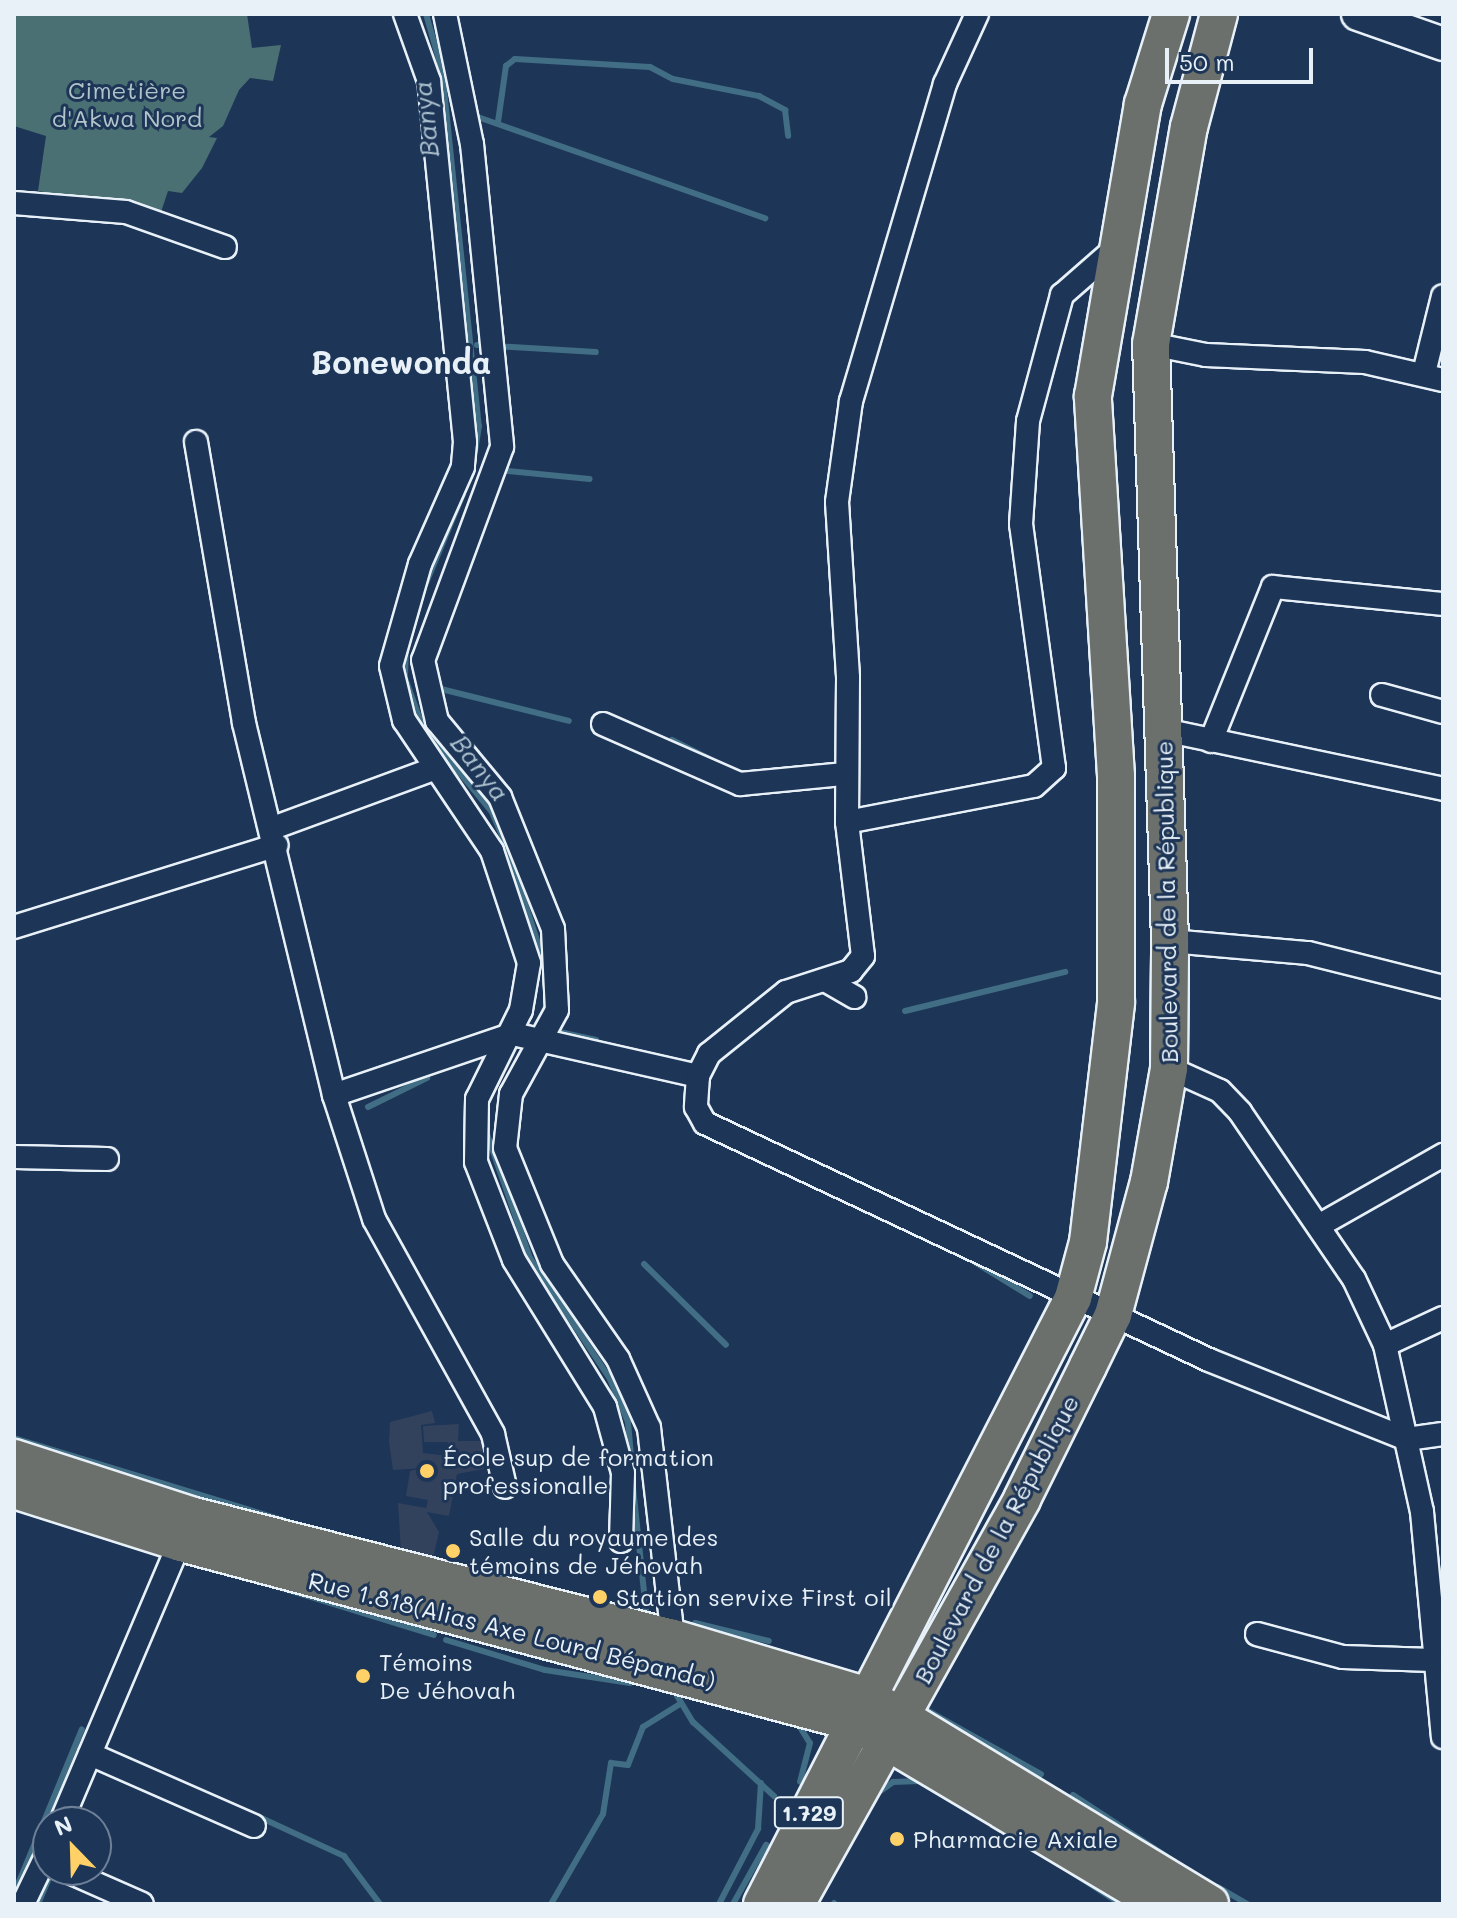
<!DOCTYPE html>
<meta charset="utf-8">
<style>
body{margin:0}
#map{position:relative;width:1457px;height:1918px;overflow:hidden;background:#1d3557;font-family:Mali,sans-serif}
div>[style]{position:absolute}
.built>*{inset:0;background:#32425d}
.green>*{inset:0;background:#4a7073}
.stream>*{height:6px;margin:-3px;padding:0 3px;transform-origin:3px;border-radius:3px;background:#416d85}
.roads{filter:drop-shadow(2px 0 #e8f1f8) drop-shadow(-2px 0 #e8f1f8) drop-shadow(0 2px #e8f1f8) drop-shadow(0 -2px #e8f1f8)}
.street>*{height:22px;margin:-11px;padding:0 11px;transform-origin:11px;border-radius:11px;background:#1d3557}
.secondary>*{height:32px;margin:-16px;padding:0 16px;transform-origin:16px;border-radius:16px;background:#1d3557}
.primary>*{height:36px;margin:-18px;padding:0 18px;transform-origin:18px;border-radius:18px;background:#6b706d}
.dots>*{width:22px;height:22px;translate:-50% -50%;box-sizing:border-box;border:4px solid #1d3557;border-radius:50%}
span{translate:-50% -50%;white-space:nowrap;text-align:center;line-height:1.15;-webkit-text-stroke:6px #1d3557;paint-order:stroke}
.shield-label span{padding:2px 6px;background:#1d3557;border:2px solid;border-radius:6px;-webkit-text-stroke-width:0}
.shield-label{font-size:22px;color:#e8f1f8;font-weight:700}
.park-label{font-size:24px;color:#b1c4c9}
.street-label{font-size:24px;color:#e8f1f8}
.poi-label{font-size:24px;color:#e8f1f8}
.left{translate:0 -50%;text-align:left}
.water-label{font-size:26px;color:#aec3d0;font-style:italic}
.district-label{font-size:32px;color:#e8f1f8;font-weight:700}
.frame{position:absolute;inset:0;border:16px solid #e8f1f8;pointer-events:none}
.north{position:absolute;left:32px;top:1806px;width:80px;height:80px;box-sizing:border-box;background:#1d3557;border:2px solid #6e8097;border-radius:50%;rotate:337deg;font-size:22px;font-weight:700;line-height:32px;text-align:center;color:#e8f1f8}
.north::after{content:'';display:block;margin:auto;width:28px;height:36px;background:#ffd166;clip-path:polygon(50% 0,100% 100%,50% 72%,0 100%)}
.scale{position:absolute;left:1165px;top:48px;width:148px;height:36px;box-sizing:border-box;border:4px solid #e8f1f8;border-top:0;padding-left:10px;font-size:24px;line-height:28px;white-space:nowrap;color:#e8f1f8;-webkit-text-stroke:6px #1d3557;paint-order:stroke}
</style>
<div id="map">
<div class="built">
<i style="clip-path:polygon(432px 1411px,435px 1423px,421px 1425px,423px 1453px,448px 1456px,448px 1442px,424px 1442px,423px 1426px,459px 1424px,458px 1441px,487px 1441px,493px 1459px,483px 1461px,484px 1469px,457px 1474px,449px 1516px,427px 1512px,439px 1532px,433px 1558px,401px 1552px,398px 1503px,426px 1508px,428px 1500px,406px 1496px,410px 1471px,423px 1468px,393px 1470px,389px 1442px,390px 1422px)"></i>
</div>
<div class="green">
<i style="clip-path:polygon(14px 14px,247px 14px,252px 48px,281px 45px,273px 81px,250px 78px,239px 90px,223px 126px,209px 137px,217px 138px,202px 168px,182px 193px,168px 191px,161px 212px,38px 191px,46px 136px,14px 126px)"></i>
</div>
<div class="stream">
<i style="left:426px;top:14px;width:58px;rotate:74.1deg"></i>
<i style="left:442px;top:70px;width:358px;rotate:84.1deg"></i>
<i style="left:479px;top:426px;width:51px;rotate:99.1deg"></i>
<i style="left:472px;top:115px;width:311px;rotate:19.4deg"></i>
<i style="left:498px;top:122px;width:57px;rotate:-81.9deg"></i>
<i style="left:506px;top:66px;width:11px;rotate:-38deg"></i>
<i style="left:515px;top:59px;width:135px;rotate:3.4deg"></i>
<i style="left:650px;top:67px;width:26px;rotate:28deg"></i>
<i style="left:673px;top:79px;width:88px;rotate:11.2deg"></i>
<i style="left:759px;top:96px;width:30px;rotate:28deg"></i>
<i style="left:785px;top:110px;width:26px;rotate:83deg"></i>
<i style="left:477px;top:345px;width:119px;rotate:3.4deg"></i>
<i style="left:498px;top:470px;width:92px;rotate:5.6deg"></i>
<i style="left:426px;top:583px;width:96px;rotate:-67.4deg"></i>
<i style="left:406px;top:647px;width:31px;rotate:92deg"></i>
<i style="left:405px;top:678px;width:53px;rotate:70.2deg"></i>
<i style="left:423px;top:728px;width:109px;rotate:50.6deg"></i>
<i style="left:492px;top:812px;width:36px;rotate:67deg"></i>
<i style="left:506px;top:845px;width:114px;rotate:72deg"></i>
<i style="left:541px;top:953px;width:47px;rotate:99.9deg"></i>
<i style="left:433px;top:687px;width:140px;rotate:14deg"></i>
<i style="left:672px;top:740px;width:56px;rotate:26.6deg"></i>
<i style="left:905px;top:1011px;width:165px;rotate:-13.7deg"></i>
<i style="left:559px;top:1032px;width:38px;rotate:12deg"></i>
<i style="left:368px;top:1107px;width:66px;rotate:-26.2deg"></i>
<i style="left:487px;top:1134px;width:131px;rotate:70.9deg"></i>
<i style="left:530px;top:1258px;width:145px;rotate:56.5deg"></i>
<i style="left:610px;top:1379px;width:47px;rotate:67.3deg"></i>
<i style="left:628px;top:1422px;width:45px;rotate:84.9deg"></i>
<i style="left:976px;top:1263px;width:63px;rotate:31.4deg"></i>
<i style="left:644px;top:1264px;width:115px;rotate:44.6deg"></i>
<i style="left:14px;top:1438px;width:284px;rotate:17deg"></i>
<i style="left:633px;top:1487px;width:124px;rotate:84deg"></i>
<i style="left:278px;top:1587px;width:163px;rotate:17.1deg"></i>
<i style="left:695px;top:1623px;width:76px;rotate:13.7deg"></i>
<i style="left:446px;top:1640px;width:103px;rotate:16.9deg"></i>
<i style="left:545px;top:1670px;width:86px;rotate:8.7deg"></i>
<i style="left:673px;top:1689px;width:39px;rotate:59deg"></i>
<i style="left:693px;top:1722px;width:110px;rotate:42.4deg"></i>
<i style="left:925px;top:1709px;width:133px;rotate:29.3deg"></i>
<i style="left:798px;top:1724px;width:22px;rotate:58deg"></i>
<i style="left:810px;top:1743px;width:40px;rotate:104.4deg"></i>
<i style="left:876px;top:1794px;width:21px;rotate:-35deg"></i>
<i style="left:893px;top:1782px;width:27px;rotate:-2deg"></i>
<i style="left:1073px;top:1795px;width:122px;rotate:33.3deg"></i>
<i style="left:257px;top:1816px;width:96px;rotate:24.7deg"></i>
<i style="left:344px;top:1856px;width:60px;rotate:53.1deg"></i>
<i style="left:1070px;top:1871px;width:61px;rotate:32.9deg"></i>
<i style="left:1218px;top:1887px;width:34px;rotate:30deg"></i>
<i style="left:14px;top:1894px;width:178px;rotate:-67.6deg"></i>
<i style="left:834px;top:1903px;width:1px;rotate:45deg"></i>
<i style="left:38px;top:1904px;width:26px;rotate:-67deg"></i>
<i style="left:551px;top:1904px;width:104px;rotate:-60deg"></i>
<i style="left:603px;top:1814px;width:52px;rotate:-81.1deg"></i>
<i style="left:611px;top:1763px;width:17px;rotate:7deg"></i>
<i style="left:628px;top:1765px;width:41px;rotate:-68.5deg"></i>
<i style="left:643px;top:1727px;width:44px;rotate:-31.9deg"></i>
<i style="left:719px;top:1904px;width:85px;rotate:-62.5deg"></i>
<i style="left:758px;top:1829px;width:46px;rotate:-86.3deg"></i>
<i style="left:733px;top:1904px;width:68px;rotate:-60.8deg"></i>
</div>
<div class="roads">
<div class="street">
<i style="left:405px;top:14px;width:71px;rotate:70.3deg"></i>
<i style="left:429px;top:81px;width:363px;rotate:84.3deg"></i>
<i style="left:465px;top:442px;width:25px;rotate:95deg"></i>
<i style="left:463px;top:467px;width:106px;rotate:113.9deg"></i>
<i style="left:420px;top:564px;width:106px;rotate:105.9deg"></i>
<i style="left:391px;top:666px;width:56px;rotate:76.5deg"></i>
<i style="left:404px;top:720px;width:158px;rotate:56.1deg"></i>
<i style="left:492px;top:851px;width:118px;rotate:71.7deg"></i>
<i style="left:529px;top:963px;width:48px;rotate:99.7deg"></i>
<i style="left:521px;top:1010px;width:99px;rotate:116.3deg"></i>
<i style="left:477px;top:1099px;width:63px;rotate:90.9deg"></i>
<i style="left:476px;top:1162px;width:105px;rotate:68.8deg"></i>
<i style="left:514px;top:1260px;width:173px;rotate:58.2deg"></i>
<i style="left:605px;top:1407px;width:68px;rotate:74.7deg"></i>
<i style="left:623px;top:1473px;width:68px;rotate:91.7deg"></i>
<i style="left:445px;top:14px;width:133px;rotate:78.3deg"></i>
<i style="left:472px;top:144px;width:304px;rotate:84.3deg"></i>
<i style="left:502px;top:447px;width:227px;rotate:110.3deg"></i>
<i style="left:423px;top:660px;width:63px;rotate:77.1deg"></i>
<i style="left:437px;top:721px;width:99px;rotate:50.3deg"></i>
<i style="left:500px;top:797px;width:142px;rotate:68.1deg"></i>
<i style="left:553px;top:929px;width:81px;rotate:87.2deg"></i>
<i style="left:557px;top:1010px;width:96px;rotate:118.7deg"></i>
<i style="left:511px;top:1094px;width:54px;rotate:96.3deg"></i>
<i style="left:505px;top:1148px;width:125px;rotate:67.9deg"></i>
<i style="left:552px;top:1264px;width:116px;rotate:55.2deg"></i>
<i style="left:618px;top:1359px;width:76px;rotate:65.8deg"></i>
<i style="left:649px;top:1428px;width:211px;rotate:83.5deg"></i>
<i style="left:977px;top:14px;width:77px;rotate:114.6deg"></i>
<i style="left:945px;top:84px;width:331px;rotate:106.5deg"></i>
<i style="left:851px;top:401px;width:102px;rotate:97.9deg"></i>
<i style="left:837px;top:502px;width:176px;rotate:86.4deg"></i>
<i style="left:848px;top:678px;width:144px;rotate:90.4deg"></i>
<i style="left:847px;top:822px;width:190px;rotate:-10.9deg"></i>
<i style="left:1034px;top:786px;width:27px;rotate:-42deg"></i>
<i style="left:1054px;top:768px;width:246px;rotate:-97.7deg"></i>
<i style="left:1021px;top:524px;width:103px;rotate:-86.1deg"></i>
<i style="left:1028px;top:421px;width:131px;rotate:-74.9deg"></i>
<i style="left:1062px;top:295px;width:74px;rotate:-41.2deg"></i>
<i style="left:14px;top:203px;width:112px;rotate:4.6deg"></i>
<i style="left:126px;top:212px;width:105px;rotate:19.5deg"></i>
<i style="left:1151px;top:344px;width:56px;rotate:11.3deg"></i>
<i style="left:1206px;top:355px;width:159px;rotate:2.5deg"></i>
<i style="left:1365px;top:362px;width:80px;rotate:13deg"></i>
<i style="left:1424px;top:373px;width:79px;rotate:-76.1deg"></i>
<i style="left:196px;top:442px;width:285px;rotate:80.3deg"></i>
<i style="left:244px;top:723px;width:383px;rotate:76.4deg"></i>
<i style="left:334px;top:1095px;width:189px;rotate:-18.8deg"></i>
<i style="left:513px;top:1034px;width:190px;rotate:12.8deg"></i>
<i style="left:1382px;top:695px;width:63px;rotate:15.6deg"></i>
<i style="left:603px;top:724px;width:150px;rotate:23.7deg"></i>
<i style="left:740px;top:784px;width:103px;rotate:-5.5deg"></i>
<i style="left:1164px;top:730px;width:285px;rotate:11.9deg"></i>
<i style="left:1211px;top:741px;width:166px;rotate:-68.1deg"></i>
<i style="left:1273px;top:587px;width:171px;rotate:5.7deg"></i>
<i style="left:847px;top:822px;width:135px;rotate:83.2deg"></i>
<i style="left:863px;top:956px;width:19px;rotate:129deg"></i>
<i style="left:851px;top:971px;width:68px;rotate:162.1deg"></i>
<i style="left:786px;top:992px;width:99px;rotate:141.2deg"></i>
<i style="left:709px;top:1054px;width:25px;rotate:117deg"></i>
<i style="left:698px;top:1076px;width:31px;rotate:94deg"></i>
<i style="left:696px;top:1107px;width:18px;rotate:61deg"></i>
<i style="left:705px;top:1123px;width:557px;rotate:25.18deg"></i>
<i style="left:1209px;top:1360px;width:213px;rotate:21.8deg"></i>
<i style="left:1407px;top:1439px;width:36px;rotate:-8deg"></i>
<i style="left:273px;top:828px;width:171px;rotate:-20.2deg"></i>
<i style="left:14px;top:927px;width:275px;rotate:-17.3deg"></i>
<i style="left:1170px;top:941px;width:139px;rotate:5deg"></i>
<i style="left:1308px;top:953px;width:139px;rotate:14.1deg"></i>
<i style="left:825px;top:980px;width:34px;rotate:30deg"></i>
<i style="left:1169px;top:1068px;width:56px;rotate:24.3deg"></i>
<i style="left:1220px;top:1091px;width:29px;rotate:46deg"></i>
<i style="left:1240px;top:1112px;width:202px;rotate:55.7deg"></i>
<i style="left:1354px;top:1279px;width:73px;rotate:64.8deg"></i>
<i style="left:1385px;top:1345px;width:171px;rotate:77.5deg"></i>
<i style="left:1422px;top:1512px;width:226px;rotate:84.7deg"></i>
<i style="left:334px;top:1095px;width:130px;rotate:72.1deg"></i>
<i style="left:374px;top:1219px;width:246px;rotate:61deg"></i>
<i style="left:493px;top:1434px;width:54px;rotate:77.2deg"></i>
<i style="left:14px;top:1157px;width:93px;rotate:1.2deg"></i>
<i style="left:1320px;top:1225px;width:142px;rotate:-29.6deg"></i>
<i style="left:1385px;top:1345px;width:64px;rotate:-25deg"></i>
<i style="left:1257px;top:1634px;width:89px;rotate:15deg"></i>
<i style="left:1343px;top:1657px;width:90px;rotate:1.9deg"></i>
<i style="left:90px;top:1754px;width:179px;rotate:23.7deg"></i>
<i style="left:61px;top:1822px;width:315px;rotate:-67deg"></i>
<i style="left:65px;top:1870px;width:84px;rotate:23.8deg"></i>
<i style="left:23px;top:1904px;width:58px;rotate:-64.3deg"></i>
</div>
<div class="secondary">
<i style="left:1358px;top:14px;width:90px;rotate:19.4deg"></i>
</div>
<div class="primary">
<i style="left:14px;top:1458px;width:185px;rotate:17.9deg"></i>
<i style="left:190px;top:1515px;width:498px;rotate:14.3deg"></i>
<i style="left:673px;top:1638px;width:202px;rotate:16.6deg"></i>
<i style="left:867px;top:1696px;width:401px;rotate:31.2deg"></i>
<i style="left:14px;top:1490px;width:175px;rotate:17.6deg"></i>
<i style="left:181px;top:1543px;width:699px;rotate:14.93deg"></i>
<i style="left:856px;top:1723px;width:354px;rotate:30.8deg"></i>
<i style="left:762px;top:1904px;width:681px;rotate:-62.83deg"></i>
<i style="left:1073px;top:1298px;width:58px;rotate:-75deg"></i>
<i style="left:1088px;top:1242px;width:242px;rotate:-83.3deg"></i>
<i style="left:1116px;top:1002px;width:226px;rotate:-90deg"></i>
<i style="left:1116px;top:776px;width:381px;rotate:-93.5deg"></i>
<i style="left:1093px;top:396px;width:296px;rotate:-80.3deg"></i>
<i style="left:1143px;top:104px;width:94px;rotate:-72.7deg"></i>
<i style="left:796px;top:1904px;width:464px;rotate:-60.8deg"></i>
<i style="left:1022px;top:1499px;width:148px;rotate:-63.6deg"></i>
<i style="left:1088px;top:1366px;width:57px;rotate:-63.9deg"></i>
<i style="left:1113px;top:1315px;width:138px;rotate:-74.9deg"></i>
<i style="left:1149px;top:1182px;width:116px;rotate:-80deg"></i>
<i style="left:1169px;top:1068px;width:127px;rotate:-89.5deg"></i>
<i style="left:1170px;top:941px;width:597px;rotate:-91.82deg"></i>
<i style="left:1151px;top:344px;width:220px;rotate:-80.1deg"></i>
<i style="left:1189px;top:127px;width:117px;rotate:-75.1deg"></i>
</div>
</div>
<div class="dots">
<i style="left:427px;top:1471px;background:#ffd166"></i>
<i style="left:453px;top:1551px;background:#ffd166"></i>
<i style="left:600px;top:1597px;background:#ffd166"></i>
<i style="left:363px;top:1676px;background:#ffd166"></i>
<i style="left:897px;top:1839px;background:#ffd166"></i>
</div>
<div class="shield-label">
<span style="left:809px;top:1813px">1.729</span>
</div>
<div class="park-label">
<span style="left:127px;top:104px">Cimetière<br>d'Akwa Nord</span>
</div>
<div class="street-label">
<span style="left:1166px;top:902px;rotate:-91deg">Boulevard de la République</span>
<span style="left:996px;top:1539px;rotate:-62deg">Boulevard de la République</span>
<span style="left:512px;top:1630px;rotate:14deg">Rue 1.818(Alias Axe Lourd Bépanda)</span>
</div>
<div class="poi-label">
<span class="left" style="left:443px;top:1471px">École sup de formation<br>professionalle</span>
<span class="left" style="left:469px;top:1551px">Salle du royaume des<br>témoins de Jéhovah</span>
<span class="left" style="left:616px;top:1597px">Station servixe First oil</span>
<span class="left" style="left:379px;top:1676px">Témoins<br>De Jéhovah</span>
<span class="left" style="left:913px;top:1839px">Pharmacie Axiale</span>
</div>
<div class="water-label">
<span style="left:426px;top:119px;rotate:-96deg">Banya</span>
<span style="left:480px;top:768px;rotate:52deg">Banya</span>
</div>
<div class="district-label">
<span style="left:401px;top:361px">Bonewonda</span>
</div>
<div class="frame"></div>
<div class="north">N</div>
<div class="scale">50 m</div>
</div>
